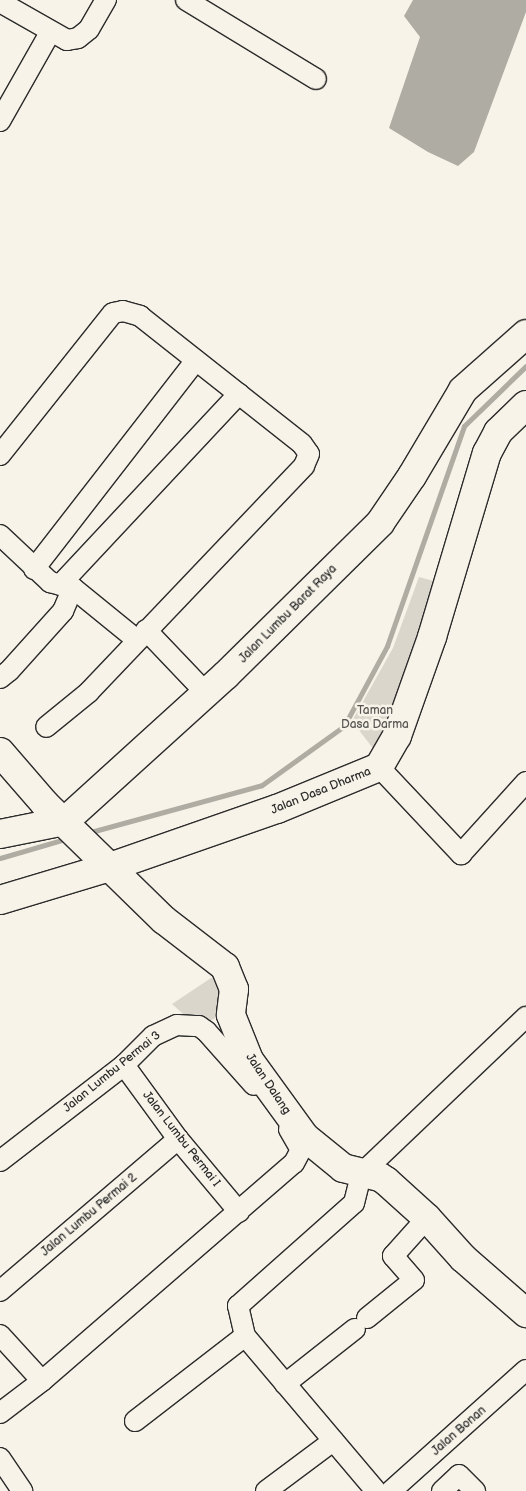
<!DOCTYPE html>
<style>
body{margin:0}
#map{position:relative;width:526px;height:1491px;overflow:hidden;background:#f7f3e8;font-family:"Balsamiq Sans",sans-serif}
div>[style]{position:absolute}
.green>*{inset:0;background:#dad6cc}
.water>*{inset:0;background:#afaca4}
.stream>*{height:5px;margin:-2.5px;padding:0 2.5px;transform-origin:2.5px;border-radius:2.5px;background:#afaca4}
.roads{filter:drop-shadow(1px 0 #2b2b2b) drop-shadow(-1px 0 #2b2b2b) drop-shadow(0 1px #2b2b2b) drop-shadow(0 -1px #2b2b2b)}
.street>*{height:20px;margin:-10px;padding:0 10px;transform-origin:10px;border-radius:10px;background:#f7f3e8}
.secondary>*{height:28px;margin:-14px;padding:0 14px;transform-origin:14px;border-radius:14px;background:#f7f3e8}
span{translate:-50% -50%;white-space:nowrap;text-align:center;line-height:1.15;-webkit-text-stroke:5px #f7f3e8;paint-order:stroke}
.street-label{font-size:12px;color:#2b2b2b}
.park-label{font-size:12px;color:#575653}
</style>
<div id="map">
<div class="green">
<i style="clip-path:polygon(419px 577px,441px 583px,378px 755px,352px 721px,393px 648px)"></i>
<i style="clip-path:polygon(223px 970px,227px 1011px,205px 1024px,191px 1021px,172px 1004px)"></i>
</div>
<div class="water">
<i style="clip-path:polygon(413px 0,526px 0,526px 12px,474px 152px,458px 166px,428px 152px,389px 128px,420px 37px,404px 16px)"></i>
</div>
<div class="stream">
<i style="left:87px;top:833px;width:181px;rotate:-15.3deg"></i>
<i style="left:262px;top:785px;width:101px;rotate:-35.7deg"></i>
<i style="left:344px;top:726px;width:91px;rotate:-61.7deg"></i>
<i style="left:387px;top:646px;width:233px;rotate:-70.7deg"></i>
<i style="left:464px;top:426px;width:86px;rotate:-44.1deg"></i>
<i style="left:0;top:858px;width:72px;rotate:-16.2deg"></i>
</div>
<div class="roads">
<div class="street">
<i style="left:186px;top:0;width:152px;rotate:31.3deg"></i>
<i style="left:0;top:2px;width:77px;rotate:29.6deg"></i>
<i style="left:67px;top:40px;width:11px;rotate:-10deg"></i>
<i style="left:78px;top:38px;width:14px;rotate:-39deg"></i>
<i style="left:89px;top:29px;width:34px;rotate:-60deg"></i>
<i style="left:0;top:121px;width:103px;rotate:-60.5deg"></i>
<i style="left:0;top:455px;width:181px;rotate:-51.5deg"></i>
<i style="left:113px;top:313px;width:10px;rotate:-11deg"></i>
<i style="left:123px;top:311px;width:18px;rotate:16deg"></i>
<i style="left:140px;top:316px;width:206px;rotate:38.3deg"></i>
<i style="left:302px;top:444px;width:12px;rotate:55deg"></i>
<i style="left:309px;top:454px;width:13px;rotate:113deg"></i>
<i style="left:304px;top:466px;width:312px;rotate:133.6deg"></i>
<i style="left:89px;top:692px;width:55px;rotate:140.9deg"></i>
<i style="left:0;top:535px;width:69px;rotate:43.2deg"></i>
<i style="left:50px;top:582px;width:24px;rotate:15deg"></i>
<i style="left:73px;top:588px;width:82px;rotate:39.1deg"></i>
<i style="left:34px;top:569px;width:264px;rotate:-52.2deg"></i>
<i style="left:60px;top:585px;width:262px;rotate:-46.9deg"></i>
<i style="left:146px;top:630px;width:87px;rotate:46.4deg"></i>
<i style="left:0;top:678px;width:11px;rotate:-38deg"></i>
<i style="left:9px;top:671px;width:81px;rotate:-48deg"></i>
<i style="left:63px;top:611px;width:25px;rotate:-67deg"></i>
<i style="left:379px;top:767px;width:120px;rotate:46.7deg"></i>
<i style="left:461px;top:854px;width:97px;rotate:-47.9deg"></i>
<i style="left:124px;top:1065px;width:92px;rotate:53.9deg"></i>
<i style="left:178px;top:1139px;width:95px;rotate:50.1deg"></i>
<i style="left:0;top:1161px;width:157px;rotate:-37.7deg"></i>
<i style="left:124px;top:1065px;width:41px;rotate:-45deg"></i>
<i style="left:153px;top:1036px;width:26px;rotate:-25deg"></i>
<i style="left:177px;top:1025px;width:22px;rotate:3deg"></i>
<i style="left:199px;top:1026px;width:9px;rotate:36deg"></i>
<i style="left:206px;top:1031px;width:72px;rotate:48.4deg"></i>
<i style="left:0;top:1291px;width:234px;rotate:-40.5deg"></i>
<i style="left:367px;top:1318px;width:60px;rotate:-39deg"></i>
<i style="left:414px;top:1280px;width:32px;rotate:-131deg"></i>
<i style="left:393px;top:1256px;width:51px;rotate:-48.2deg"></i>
<i style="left:0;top:1335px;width:62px;rotate:47.6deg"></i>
<i style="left:285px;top:1384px;width:89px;rotate:-38.2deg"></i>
<i style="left:0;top:1413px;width:53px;rotate:-37.3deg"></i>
<i style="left:42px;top:1381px;width:333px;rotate:-40.9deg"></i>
<i style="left:294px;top:1163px;width:15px;rotate:-62deg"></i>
<i style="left:301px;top:1150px;width:24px;rotate:-120deg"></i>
<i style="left:135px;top:1421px;width:139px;rotate:-37.7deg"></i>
<i style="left:0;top:1458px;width:40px;rotate:56deg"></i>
<i style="left:266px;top:1491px;width:84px;rotate:-36.7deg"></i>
<i style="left:376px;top:1491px;width:203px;rotate:-130.2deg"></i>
<i style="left:245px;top:1336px;width:31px;rotate:-103deg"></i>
<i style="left:238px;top:1306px;width:155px;rotate:-41.6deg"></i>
<i style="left:354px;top:1203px;width:30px;rotate:-76deg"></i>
<i style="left:361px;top:1174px;width:228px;rotate:-43.6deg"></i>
<i style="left:391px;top:1491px;width:181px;rotate:-41.9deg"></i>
<i style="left:442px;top:1491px;width:23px;rotate:-43deg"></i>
<i style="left:459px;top:1475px;width:23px;rotate:45deg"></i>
</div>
<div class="secondary">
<i style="left:0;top:752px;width:69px;rotate:49.1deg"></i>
<i style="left:45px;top:804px;width:166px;rotate:44.3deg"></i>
<i style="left:164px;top:920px;width:77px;rotate:37.6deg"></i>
<i style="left:225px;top:967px;width:24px;rotate:68deg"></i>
<i style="left:234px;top:989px;width:26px;rotate:97deg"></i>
<i style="left:231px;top:1015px;width:48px;rotate:68.2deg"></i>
<i style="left:249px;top:1060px;width:95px;rotate:54deg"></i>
<i style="left:305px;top:1137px;width:49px;rotate:39.2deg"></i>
<i style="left:343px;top:1168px;width:38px;rotate:14deg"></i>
<i style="left:380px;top:1177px;width:7px;rotate:34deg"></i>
<i style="left:386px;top:1181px;width:55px;rotate:42.1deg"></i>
<i style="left:427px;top:1218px;width:54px;rotate:48deg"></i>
<i style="left:463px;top:1258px;width:84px;rotate:41.1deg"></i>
<i style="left:0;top:834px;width:66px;rotate:-11.3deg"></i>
<i style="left:65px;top:821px;width:217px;rotate:-42.2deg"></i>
<i style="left:226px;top:675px;width:216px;rotate:-44.6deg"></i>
<i style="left:380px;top:523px;width:57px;rotate:-55.8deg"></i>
<i style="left:412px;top:476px;width:100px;rotate:-59.3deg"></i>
<i style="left:463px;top:390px;width:84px;rotate:-41.6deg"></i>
<i style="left:0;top:900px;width:115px;rotate:-16.7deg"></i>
<i style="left:110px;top:867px;width:177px;rotate:-19.2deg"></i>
<i style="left:277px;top:809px;width:110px;rotate:-22.4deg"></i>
<i style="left:379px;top:767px;width:36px;rotate:-60deg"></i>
<i style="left:397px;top:736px;width:105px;rotate:-70.5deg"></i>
<i style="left:432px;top:637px;width:192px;rotate:-73.4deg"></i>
<i style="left:487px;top:453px;width:24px;rotate:-62deg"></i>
<i style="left:498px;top:432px;width:39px;rotate:-44deg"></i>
</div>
</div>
<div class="street-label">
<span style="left:288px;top:614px;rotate:-45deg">Jalan Lumbu Barat Raya</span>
<span style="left:321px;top:791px;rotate:-22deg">Jalan Dasa Dharma</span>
<span style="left:112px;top:1072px;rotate:-39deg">Jalan Lumbu Permai 3</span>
<span style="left:268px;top:1084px;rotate:56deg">Jalan Dalang</span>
<span style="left:181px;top:1139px;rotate:52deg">Jalan Lumbu Permai I</span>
<span style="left:89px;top:1215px;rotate:-40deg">Jalan Lumbu Permai 2</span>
<span style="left:459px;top:1431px;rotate:-41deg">Jalan Bonan</span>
</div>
<div class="park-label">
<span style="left:375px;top:718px">Taman<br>Dasa Darma</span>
</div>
</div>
